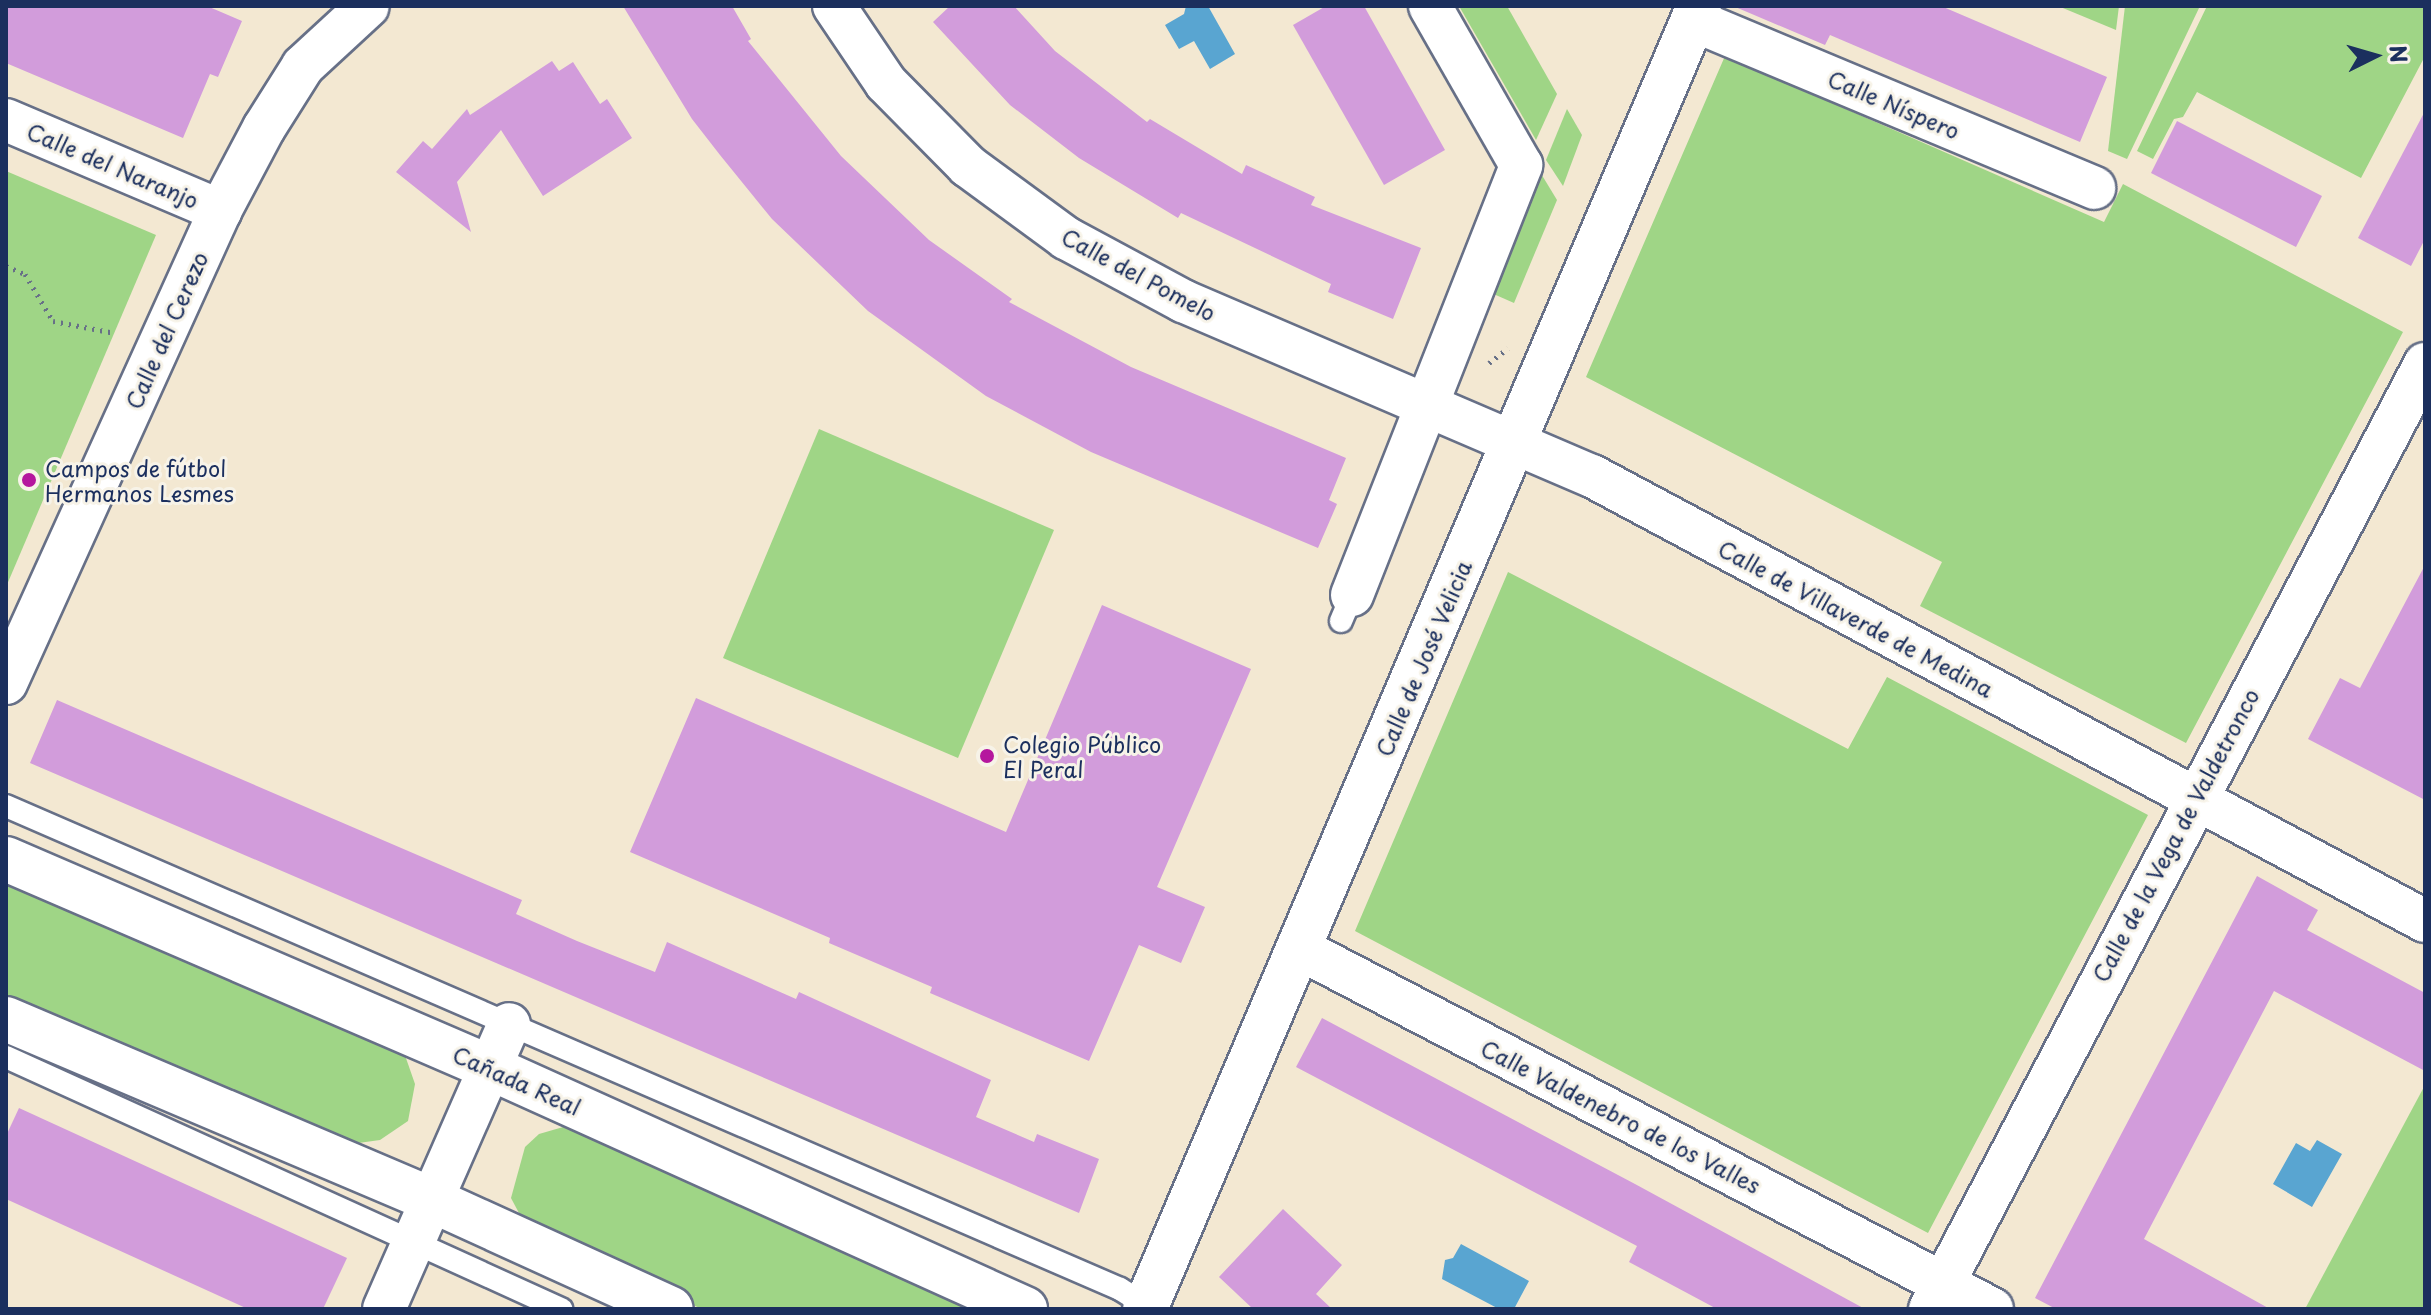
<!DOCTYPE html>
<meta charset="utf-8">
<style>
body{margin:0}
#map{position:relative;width:2431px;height:1315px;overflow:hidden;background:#f3e8d2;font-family:"Playpen Sans",sans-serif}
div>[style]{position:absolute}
.green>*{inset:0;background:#9fd586}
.water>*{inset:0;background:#59a5d1}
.building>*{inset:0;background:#d29cdb}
.path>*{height:5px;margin-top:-2.5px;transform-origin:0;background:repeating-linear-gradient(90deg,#677087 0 2px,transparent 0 8px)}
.roads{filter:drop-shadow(2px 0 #677087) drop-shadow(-2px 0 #677087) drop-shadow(0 2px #677087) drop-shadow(0 -2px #677087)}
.lane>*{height:22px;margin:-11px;padding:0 11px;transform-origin:11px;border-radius:11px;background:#fff}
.street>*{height:42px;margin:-21px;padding:0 21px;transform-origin:21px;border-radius:21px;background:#fff}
.secondary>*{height:44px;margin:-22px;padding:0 22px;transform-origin:22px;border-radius:22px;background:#fff}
.dots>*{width:22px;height:22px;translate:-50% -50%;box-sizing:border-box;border:4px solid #f7f3e8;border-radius:50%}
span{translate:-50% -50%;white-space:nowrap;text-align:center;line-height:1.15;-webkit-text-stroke:6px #f7f3e8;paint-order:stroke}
.street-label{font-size:22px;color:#1b2f5e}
.poi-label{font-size:22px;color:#1b2f5e}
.left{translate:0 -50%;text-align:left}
.frame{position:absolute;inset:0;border:8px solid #1b2f5e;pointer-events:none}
.north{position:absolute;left:2335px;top:16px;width:80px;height:80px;-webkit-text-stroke:6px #f7f3e8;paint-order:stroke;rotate:85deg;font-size:22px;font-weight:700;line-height:32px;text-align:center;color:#1b2f5e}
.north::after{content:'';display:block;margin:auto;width:28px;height:36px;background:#1b2f5e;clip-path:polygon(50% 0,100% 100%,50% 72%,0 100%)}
</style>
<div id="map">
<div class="green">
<i style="clip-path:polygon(1459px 6px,1507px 6px,1557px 94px,1536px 140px)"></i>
<i style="clip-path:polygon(2058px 6px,2119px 6px,2116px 30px)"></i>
<i style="clip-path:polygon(2125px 6px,2200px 6px,2127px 159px,2108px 151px)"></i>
<i style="clip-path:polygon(2207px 6px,2425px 6px,2425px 56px,2361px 178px,2197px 92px,2183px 117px,2174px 119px,2153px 159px,2137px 151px)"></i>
<i style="clip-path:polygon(1725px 56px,2104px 222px,2123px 184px,2403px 332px,2186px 743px,1920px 606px,1942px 562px,1586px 377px)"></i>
<i style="clip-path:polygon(1567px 109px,1582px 135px,1563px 186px,1546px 160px)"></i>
<i style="clip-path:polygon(6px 171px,156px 235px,6px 587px)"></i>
<i style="clip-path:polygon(1540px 172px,1557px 200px,1514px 303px,1489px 292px)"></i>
<i style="clip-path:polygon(819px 429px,1054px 530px,958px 758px,723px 658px)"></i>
<i style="clip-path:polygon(1508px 572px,1848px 749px,1887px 677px,2148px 815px,1928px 1233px,1355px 931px)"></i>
<i style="clip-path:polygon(6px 866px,400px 1041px,415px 1084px,408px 1121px,380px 1140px,344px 1145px,6px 996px)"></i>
<i style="clip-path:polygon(2425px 1085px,2425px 1309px,2305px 1309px)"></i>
<i style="clip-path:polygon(577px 1123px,992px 1309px,702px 1309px,529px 1232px,511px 1198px,525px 1147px,539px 1134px)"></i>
</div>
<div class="water">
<i style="clip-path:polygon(1186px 6px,1208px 6px,1235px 54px,1210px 69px,1194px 41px,1179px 49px,1165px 25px,1184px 14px)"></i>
<i style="clip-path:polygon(2317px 1140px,2342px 1154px,2312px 1207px,2273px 1184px,2296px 1143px,2310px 1151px)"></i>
<i style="clip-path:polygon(1461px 1244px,1529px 1281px,1514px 1309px,1499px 1309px,1442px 1279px,1445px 1260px,1453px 1258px)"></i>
</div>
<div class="building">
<i style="clip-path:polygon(6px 6px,207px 6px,242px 21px,218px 77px,210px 74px,183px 138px,6px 63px)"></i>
<i style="clip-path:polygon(623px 6px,732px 6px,751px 39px,748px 41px,841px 156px,929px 240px,1012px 299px,1009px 302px,1131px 367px,1346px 458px,1329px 500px,1337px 504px,1318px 548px,1091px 452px,986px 396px,868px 311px,772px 219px,720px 155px,692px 119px)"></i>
<i style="clip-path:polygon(950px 6px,1014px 6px,1055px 51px,1147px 122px,1150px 119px,1242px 174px,1246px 165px,1315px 197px,1311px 205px,1421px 248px,1393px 319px,1328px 292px,1331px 284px,1181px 213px,1178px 218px,1079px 158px,1010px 105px,933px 22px)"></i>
<i style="clip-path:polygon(1326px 6px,1364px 6px,1445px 150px,1384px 185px,1293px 25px)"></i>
<i style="clip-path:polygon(1733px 6px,1941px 6px,2107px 77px,2080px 142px,1830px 35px,1825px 45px)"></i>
<i style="clip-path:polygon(552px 61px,559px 71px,573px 62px,600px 104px,607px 99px,632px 138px,543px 196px,501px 130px,457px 182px,471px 232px,396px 172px,423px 141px,432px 149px,467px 109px,470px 115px)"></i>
<i style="clip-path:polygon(2425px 111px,2425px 239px,2411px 266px,2358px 238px)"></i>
<i style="clip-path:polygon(2177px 121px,2322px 196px,2296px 247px,2151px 173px)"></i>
<i style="clip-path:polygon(2425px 565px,2425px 800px,2308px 739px,2340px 678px,2360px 688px)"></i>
<i style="clip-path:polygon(1102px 605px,1251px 669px,1157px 887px,1205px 907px,1181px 963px,1139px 945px,1089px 1061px,930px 993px,932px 987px,829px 943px,830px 938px,630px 852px,696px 698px,1006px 832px)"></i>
<i style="clip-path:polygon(57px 700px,522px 900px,516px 914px,577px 941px,655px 972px,667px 942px,796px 999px,799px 992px,991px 1080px,976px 1117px,1034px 1142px,1037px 1134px,1099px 1159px,1079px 1213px,30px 763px)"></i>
<i style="clip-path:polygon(2257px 876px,2318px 910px,2307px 930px,2425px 993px,2425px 1071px,2274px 991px,2144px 1239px,2270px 1309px,2056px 1309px,2035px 1298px)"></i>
<i style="clip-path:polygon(1322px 1018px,1635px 1184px,1865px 1309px,1717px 1309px,1629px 1262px,1637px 1246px,1296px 1067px)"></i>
<i style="clip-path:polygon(19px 1108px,347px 1258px,323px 1309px,248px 1309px,6px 1199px,6px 1136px)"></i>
<i style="clip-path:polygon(1283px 1209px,1342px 1265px,1316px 1294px,1332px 1309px,1253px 1309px,1219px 1277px)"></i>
</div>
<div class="path">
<i style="left:6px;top:266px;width:21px;rotate:23deg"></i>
<i style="left:25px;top:274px;width:55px;rotate:59.2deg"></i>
<i style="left:53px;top:321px;width:63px;rotate:11deg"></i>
<i style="left:1489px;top:363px;width:24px;rotate:-38deg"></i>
</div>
<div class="roads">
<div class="lane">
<i style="left:1341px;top:621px;width:28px;rotate:-67deg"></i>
<i style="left:6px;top:806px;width:1214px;rotate:23.44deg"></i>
<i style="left:1120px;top:1289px;width:36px;rotate:32deg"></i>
<i style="left:6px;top:1057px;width:610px;rotate:24.42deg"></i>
</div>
<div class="street">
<i style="left:834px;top:6px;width:93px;rotate:56deg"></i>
<i style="left:886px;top:83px;width:117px;rotate:45.3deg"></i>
<i style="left:968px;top:166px;width:122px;rotate:36.3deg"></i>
<i style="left:1066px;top:238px;width:133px;rotate:28.3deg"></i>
<i style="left:1183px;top:301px;width:445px;rotate:23.2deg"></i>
<i style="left:1592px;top:476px;width:944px;rotate:28.11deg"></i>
<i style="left:1693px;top:20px;width:435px;rotate:22.7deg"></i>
<i style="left:6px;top:120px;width:233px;rotate:23deg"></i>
<i style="left:1352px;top:595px;width:462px;rotate:-68.5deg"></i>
<i style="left:1521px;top:165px;width:183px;rotate:-119.8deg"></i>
<i style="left:6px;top:683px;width:518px;rotate:-65.61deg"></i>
<i style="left:220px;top:211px;width:94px;rotate:-62.1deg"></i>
<i style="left:264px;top:128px;width:73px;rotate:-57.8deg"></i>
<i style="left:303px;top:66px;width:88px;rotate:-42.7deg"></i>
<i style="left:1300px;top:949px;width:780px;rotate:27.48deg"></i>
<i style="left:384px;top:1309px;width:311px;rotate:-66.3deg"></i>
<i style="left:1930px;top:1309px;width:1067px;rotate:-62.35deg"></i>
</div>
<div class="secondary">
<i style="left:6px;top:859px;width:528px;rotate:23.31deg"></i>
<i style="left:491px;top:1068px;width:586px;rotate:24.29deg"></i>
<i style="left:6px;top:1019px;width:465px;rotate:23deg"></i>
<i style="left:434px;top:1201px;width:260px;rotate:24.5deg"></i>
<i style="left:1145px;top:1309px;width:1416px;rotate:-66.97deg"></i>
</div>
</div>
<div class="dots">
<i style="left:29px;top:480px;background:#b5179e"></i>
<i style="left:987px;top:756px;background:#b5179e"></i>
</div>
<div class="street-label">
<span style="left:1894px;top:104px;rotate:23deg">Calle Níspero</span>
<span style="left:113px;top:165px;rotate:23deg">Calle del Naranjo</span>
<span style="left:1139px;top:274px;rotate:28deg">Calle del Pomelo</span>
<span style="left:166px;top:330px;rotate:-66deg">Calle del Cerezo</span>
<span style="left:1856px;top:618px;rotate:28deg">Calle de Villaverde de Medina</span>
<span style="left:1423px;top:658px;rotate:-67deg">Calle de José Velicia</span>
<span style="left:2175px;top:835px;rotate:-62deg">Calle de la Vega de Valdetronco</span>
<span style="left:517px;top:1080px;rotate:24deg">Cañada Real</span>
<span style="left:1621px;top:1116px;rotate:27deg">Calle Valdenebro de los Valles</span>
</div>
<div class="poi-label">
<span class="left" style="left:45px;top:480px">Campos de fútbol<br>Hermanos Lesmes</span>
<span class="left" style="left:1003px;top:756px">Colegio Público<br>El Peral</span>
</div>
<div class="frame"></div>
<div class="north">N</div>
</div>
